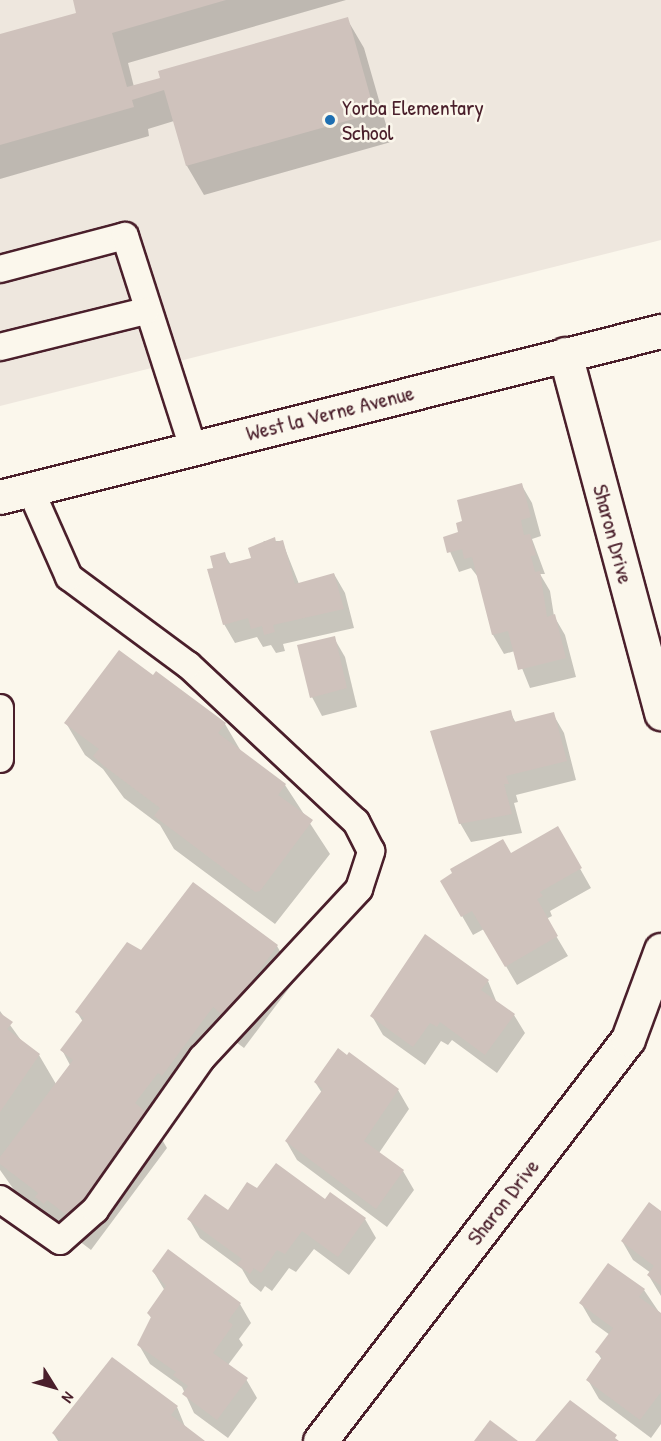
<!DOCTYPE html>
<style>
body{margin:0}
#map{position:relative;width:661px;height:1441px;overflow:hidden;background:#fbf7ec;font-family:"Patrick Hand",sans-serif}
div>[style]{position:absolute}
.built>*{inset:0;background:#eee7de}
.shadow>*{inset:0;background:#0003}
.building>*{inset:0;background:#cfc2bc}
.roads{filter:drop-shadow(2px 0 #4a1f2b) drop-shadow(-2px 0 #4a1f2b) drop-shadow(0 2px #4a1f2b) drop-shadow(0 -2px #4a1f2b)}
.lane>*{height:26px;margin:-13px;padding:0 13px;transform-origin:13px;border-radius:13px;background:#fbf7ec}
.street>*{height:33px;margin:-16.5px;padding:0 16.5px;transform-origin:16.5px;border-radius:16.5px;background:#fbf7ec}
.secondary>*{height:33px;margin:-16.5px;padding:0 16.5px;transform-origin:16.5px;border-radius:16.5px;background:#fbf7ec}
.dots>*{width:16px;height:16px;translate:-50% -50%;box-sizing:border-box;border:3px solid #fbf7ec;border-radius:50%}
span{translate:-50% -50%;white-space:nowrap;text-align:center;line-height:1.15;-webkit-text-stroke:5px #fbf7ec;paint-order:stroke}
.poi-label{font-size:22px;color:#4a1f2b}
.left{translate:0 -50%;text-align:left}
.street-label{font-size:22px;color:#4a1f2b}
.north{position:absolute;left:24px;top:1357px;width:60px;height:60px;-webkit-text-stroke:4px #fbf7ec;paint-order:stroke;rotate:127deg;font-size:16px;font-weight:700;line-height:24px;text-align:center;color:#4a1f2b}
.north::after{content:'';display:block;margin:auto;width:21px;height:27px;background:#4a1f2b;clip-path:polygon(50% 0,100% 100%,50% 72%,0 100%)}
</style>
<div id="map">
<div class="built">
<i style="clip-path:polygon(0 0,661px 0,661px 240px,0 406px)"></i>
</div>
<div class="shadow">
<i style="clip-path:polygon(74px 0,346px 0,128px 63px,134px 87px,347px 19px,364px 48px,391px 142px,204px 195px,187px 166px,174px 121px,148px 129px,149px 136px,0 179px,0 36px,78px 14px)"></i>
<i style="clip-path:polygon(521px 484px,532px 503px,541px 536px,532px 539px,545px 574px,540px 574px,550px 591px,554px 616px,565px 635px,576px 677px,530px 688px,515px 651px,504px 654px,493px 635px,478px 577px,471px 568px,459px 572px,444px 538px,460px 534px)"></i>
<i style="clip-path:polygon(264px 541px,282px 541px,299px 584px,334px 574px,345px 593px,354px 628px,283px 644px,285px 651px,276px 653px,271px 645px,263px 647px,257px 637px,235px 643px,224px 624px,215px 569px,224px 554px,231px 565px,253px 559px)"></i>
<i style="clip-path:polygon(334px 638px,345px 657px,357px 707px,322px 716px,312px 697px)"></i>
<i style="clip-path:polygon(510px 712px,516px 723px,553px 714px,564px 733px,576px 780px,516px 795px,518px 802px,514px 803px,522px 833px,471px 842px,460px 823px)"></i>
<i style="clip-path:polygon(66px 723px,225px 724px,242px 753px,285px 785px,330px 854px,275px 924px,174px 849px,160px 825px,124px 798px,103px 769px,85px 755px)"></i>
<i style="clip-path:polygon(557px 828px,591px 888px,550px 911px,552px 916px,546px 919px,568px 956px,517px 985px,484px 929px,473px 935px,442px 881px,511px 855px)"></i>
<i style="clip-path:polygon(277px 946px,296px 979px,244px 1048px,232px 1039px,157px 1131px,167px 1148px,91px 1250px,17px 1194px,0 1170px,0 1011px,23px 1043px,39px 1055px,56px 1084px,70px 1065px,62px 1050px,83px 1022px,77px 1012px,142px 952px)"></i>
<i style="clip-path:polygon(488px 981px,497px 1003px,514px 1015px,525px 1033px,497px 1073px,452px 1040px,448px 1045px,441px 1041px,425px 1065px,383px 1035px,372px 1016px)"></i>
<i style="clip-path:polygon(315px 1082px,398px 1090px,409px 1109px,379px 1153px,403px 1171px,414px 1190px,387px 1227px,297px 1160px,286px 1141px,322px 1093px)"></i>
<i style="clip-path:polygon(257px 1190px,325px 1201px,365px 1219px,376px 1238px,349px 1275px,314px 1249px,296px 1272px,289px 1268px,272px 1291px,265px 1286px,261px 1292px,250px 1283px,242px 1269px,200px 1238px,189px 1219px,228px 1212px)"></i>
<i style="clip-path:polygon(661px 1213px,661px 1296px,649px 1276px,651px 1273px,633px 1260px,622px 1241px)"></i>
<i style="clip-path:polygon(153px 1271px,240px 1304px,251px 1323px,239px 1339px,243px 1345px,228px 1365px,246px 1379px,257px 1398px,228px 1438px,194px 1413px,182px 1387px,150px 1364px,139px 1345px,152px 1319px,148px 1313px,165px 1291px)"></i>
<i style="clip-path:polygon(644px 1290px,661px 1315px,661px 1424px,651px 1438px,599px 1399px,588px 1380px,602px 1360px,597px 1352px,610px 1335px,592px 1322px,581px 1303px)"></i>
<i style="clip-path:polygon(177px 1407px,186px 1429px,202px 1441px,58px 1441px,53px 1433px)"></i>
</div>
<div class="building">
<i style="clip-path:polygon(73px 0,226px 0,112px 33px,127px 87px,160px 78px,158px 71px,348px 17px,375px 113px,186px 166px,164px 90px,132px 100px,134px 107px,0 145px,0 34px,76px 13px)"></i>
<i style="clip-path:polygon(522px 483px,531px 517px,521px 520px,524px 535px,530px 534px,536px 555px,531px 556px,535px 572px,540px 571px,547px 617px,555px 614px,566px 658px,518px 670px,508px 631px,492px 635px,472px 557px,464px 559px,462px 549px,447px 553px,443px 537px,458px 532px,456px 523px,462px 521px,457px 500px)"></i>
<i style="clip-path:polygon(275px 537px,276px 542px,283px 540px,295px 584px,334px 573px,344px 609px,273px 625px,275px 632px,264px 635px,262px 626px,251px 629px,248px 618px,223px 625px,207px 569px,213px 568px,210px 556px,225px 552px,228px 564px,251px 558px,248px 548px)"></i>
<i style="clip-path:polygon(335px 636px,347px 688px,310px 698px,297px 645px)"></i>
<i style="clip-path:polygon(119px 650px,153px 675px,156px 671px,226px 723px,218px 733px,286px 784px,278px 795px,313px 820px,260px 891px,255px 892px,154px 816px,160px 808px,104px 766px,93px 756px,99px 749px,64px 723px)"></i>
<i style="clip-path:polygon(511px 710px,514px 722px,554px 712px,567px 761px,506px 776px,509px 784px,504px 784px,512px 814px,459px 824px,430px 731px)"></i>
<i style="clip-path:polygon(558px 826px,582px 868px,540px 892px,543px 896px,537px 899px,558px 936px,505px 967px,472px 911px,461px 917px,440px 881px,452px 873px,450px 869px,503px 839px,511px 853px)"></i>
<i style="clip-path:polygon(193px 882px,278px 945px,225px 1017px,213px 1007px,162px 1076px,158px 1073px,135px 1103px,149px 1114px,72px 1219px,47px 1200px,44px 1204px,35px 1197px,38px 1193px,0 1164px,0 1157px,73px 1060px,60px 1050px,84px 1018px,75px 1012px,127px 942px,141px 950px)"></i>
<i style="clip-path:polygon(425px 934px,489px 980px,481px 990px,515px 1014px,485px 1055px,440px 1022px,437px 1027px,430px 1023px,413px 1047px,370px 1016px)"></i>
<i style="clip-path:polygon(0 1013px,13px 1022px,7px 1029px,40px 1054px,0 1112px)"></i>
<i style="clip-path:polygon(338px 1048px,347px 1055px,349px 1052px,399px 1089px,364px 1141px,404px 1170px,376px 1209px,285px 1141px,323px 1089px,314px 1082px)"></i>
<i style="clip-path:polygon(276px 1163px,325px 1199px,330px 1192px,366px 1218px,338px 1257px,302px 1231px,285px 1254px,277px 1250px,261px 1273px,254px 1268px,250px 1274px,237px 1264px,242px 1259px,187px 1219px,205px 1194px,228px 1210px,247px 1182px,257px 1188px)"></i>
<i style="clip-path:polygon(649px 1202px,661px 1211px,661px 1286px,647px 1275px,654px 1266px,621px 1241px)"></i>
<i style="clip-path:polygon(168px 1249px,241px 1303px,228px 1321px,233px 1325px,213px 1353px,248px 1378px,217px 1420px,182px 1394px,188px 1386px,173px 1375px,176px 1372px,137px 1345px,151px 1317px,147px 1313px,166px 1286px,152px 1271px)"></i>
<i style="clip-path:polygon(608px 1263px,645px 1289px,639px 1297px,661px 1313px,661px 1392px,640px 1420px,586px 1380px,602px 1357px,595px 1352px,613px 1328px,579px 1303px)"></i>
<i style="clip-path:polygon(112px 1357px,178px 1406px,171px 1415px,205px 1441px,62px 1441px,52px 1433px)"></i>
<i style="clip-path:polygon(570px 1400px,617px 1435px,615px 1438px,619px 1441px,535px 1441px)"></i>
<i style="clip-path:polygon(490px 1420px,518px 1441px,474px 1441px)"></i>
</div>
<div class="roads">
<div class="lane">
<i style="left:0;top:269px;width:129px;rotate:-14.8deg"></i>
<i style="left:125px;top:236px;width:223px;rotate:72.2deg"></i>
<i style="left:0;top:347px;width:150px;rotate:-13.9deg"></i>
<i style="left:0;top:708px;width:51px;rotate:90deg"></i>
<i style="left:0;top:1199px;width:73px;rotate:35deg"></i>
<i style="left:60px;top:1241px;width:47px;rotate:-41.5deg"></i>
<i style="left:95px;top:1210px;width:186px;rotate:-54.9deg"></i>
<i style="left:202px;top:1058px;width:231px;rotate:-47.1deg"></i>
<i style="left:359px;top:889px;width:40px;rotate:-72deg"></i>
<i style="left:371px;top:851px;width:33px;rotate:-117deg"></i>
<i style="left:356px;top:822px;width:230px;rotate:-136.9deg"></i>
<i style="left:188px;top:665px;width:148px;rotate:-143.5deg"></i>
<i style="left:69px;top:577px;width:96px;rotate:-113.9deg"></i>
</div>
<div class="street">
<i style="left:565px;top:354px;width:372px;rotate:75deg"></i>
<i style="left:320px;top:1441px;width:506px;rotate:-52.54deg"></i>
<i style="left:628px;top:1039px;width:95px;rotate:-69.7deg"></i>
</div>
<div class="secondary">
<i style="left:0;top:497px;width:682px;rotate:-14.1deg"></i>
</div>
</div>
<div class="dots">
<i style="left:330px;top:120px;background:#1f6fb2"></i>
</div>
<div class="poi-label">
<span class="left" style="left:342px;top:120px">Yorba Elementary<br>School</span>
</div>
<div class="street-label">
<span style="left:330px;top:413px;rotate:-14deg">West la Verne Avenue</span>
<span style="left:613px;top:534px;rotate:75deg">Sharon Drive</span>
<span style="left:503px;top:1202px;rotate:-52deg">Sharon Drive</span>
</div>
<div class="north">N</div>
</div>
